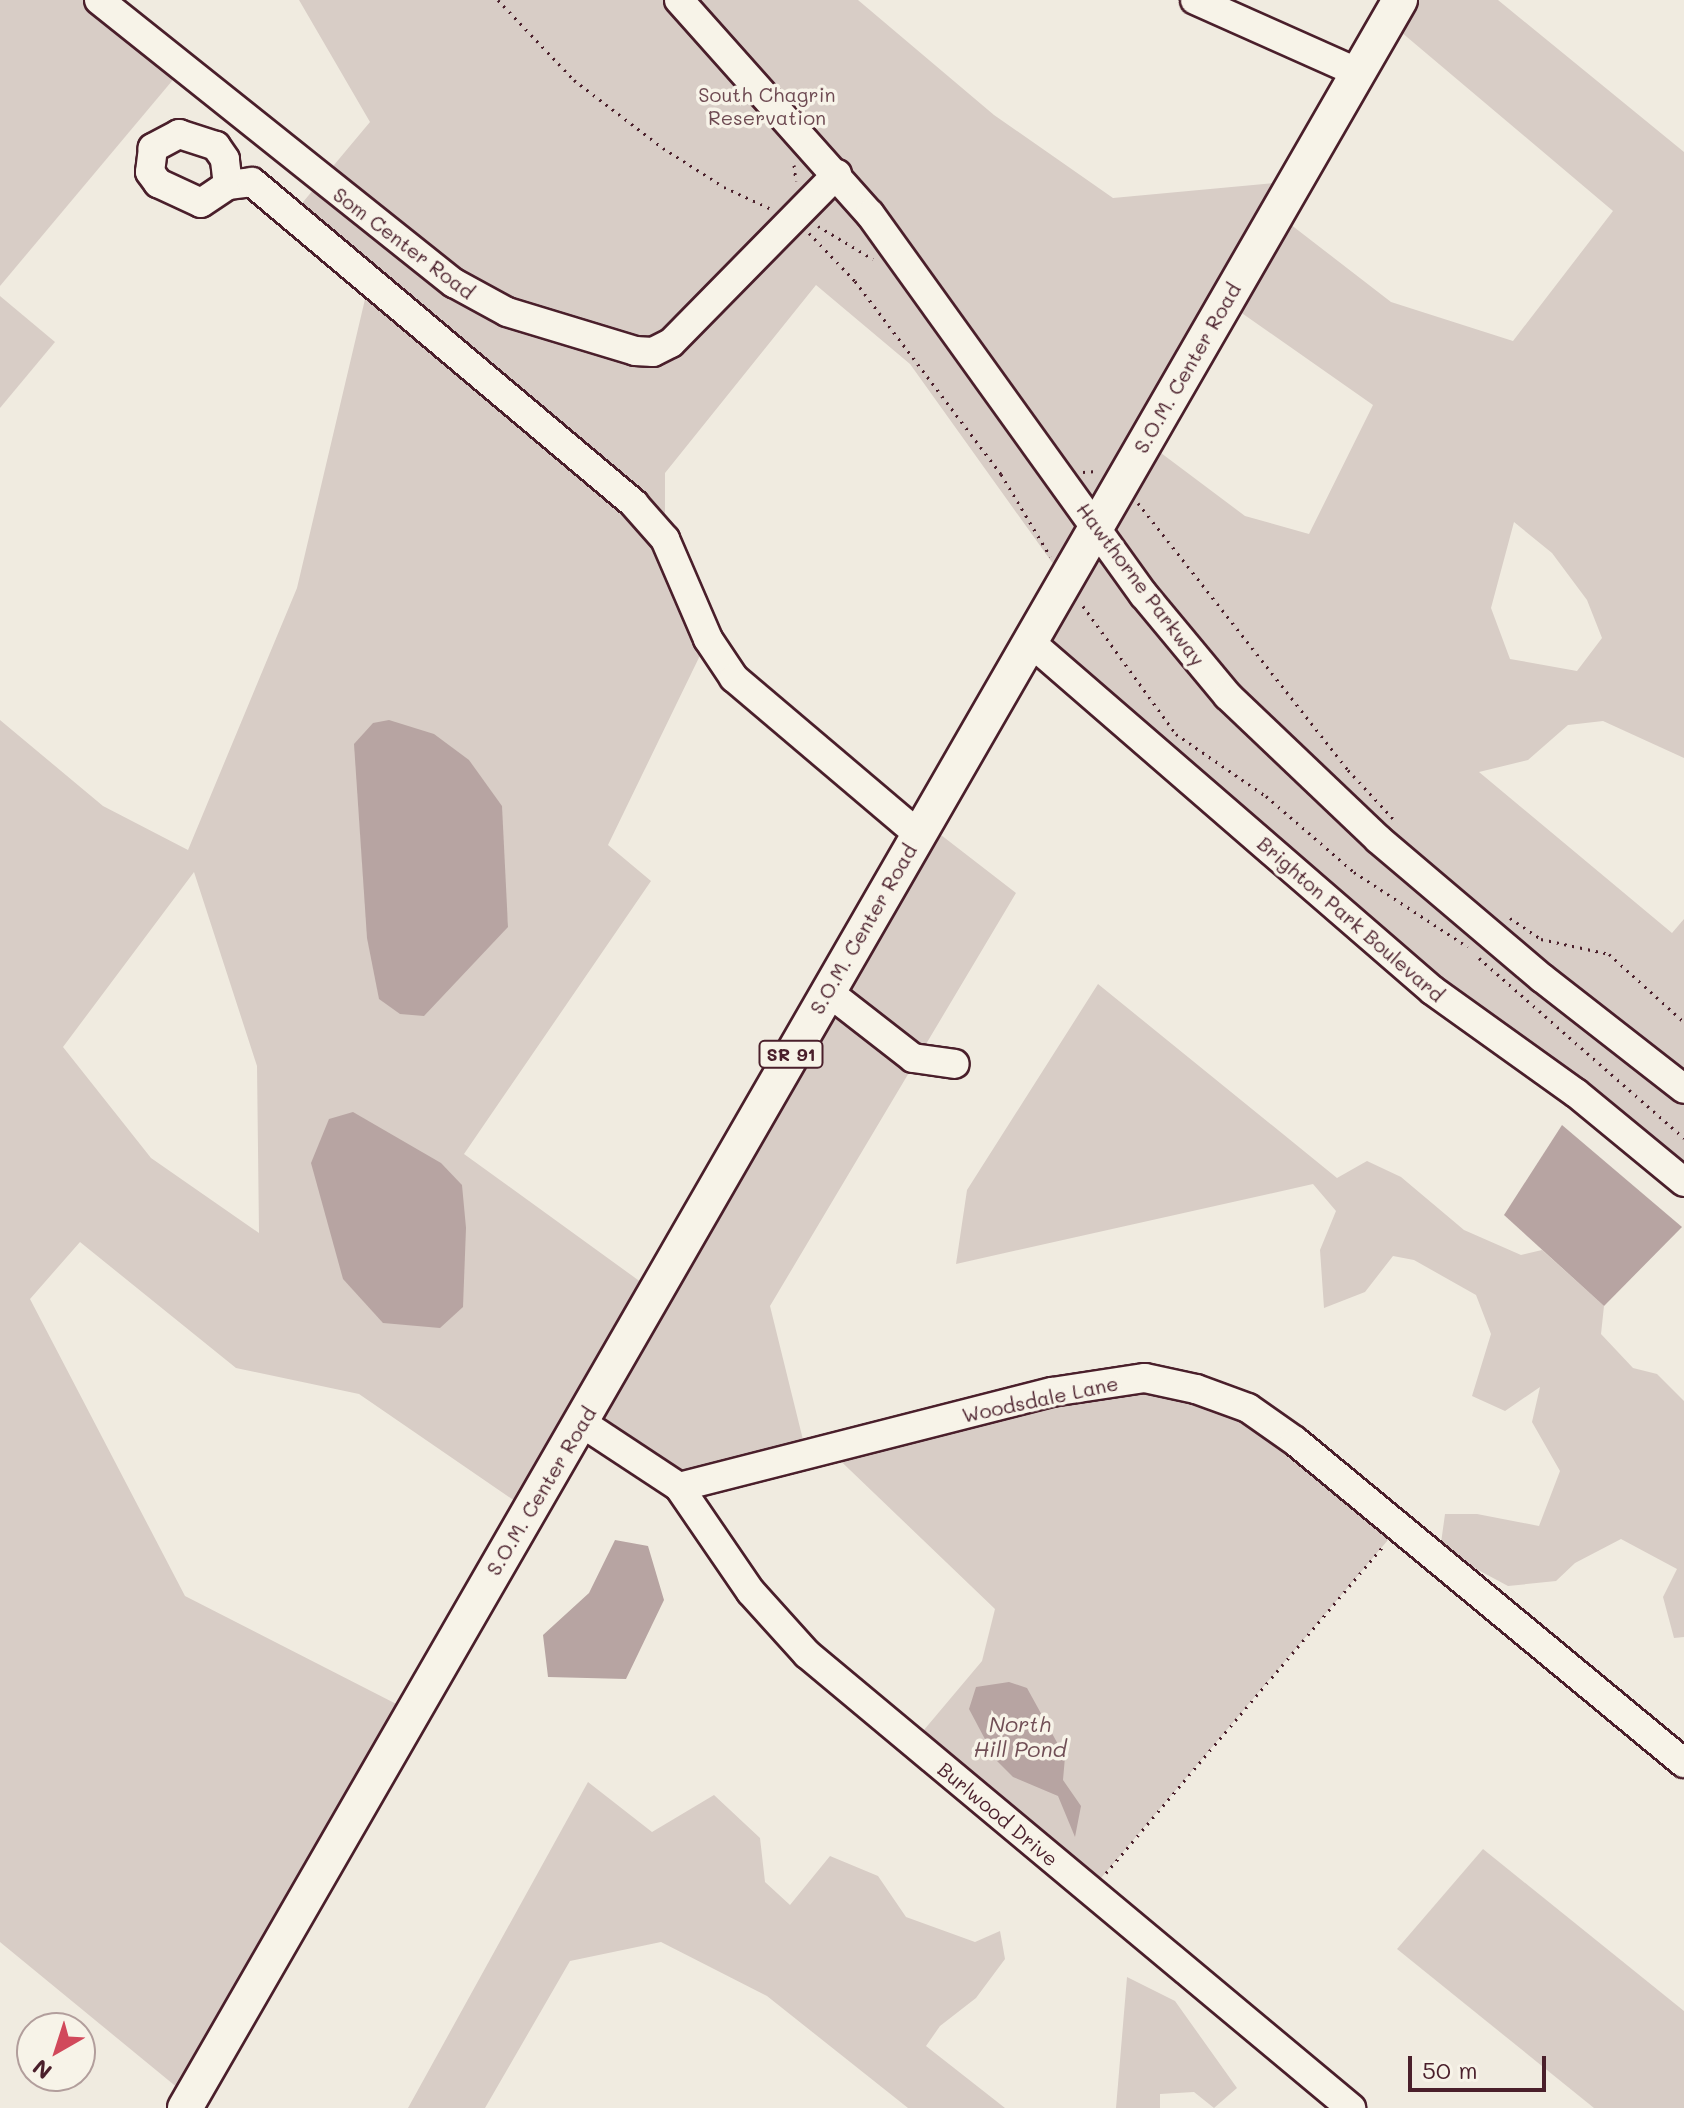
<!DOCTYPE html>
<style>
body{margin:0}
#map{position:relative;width:1684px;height:2108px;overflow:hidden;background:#f0ebe0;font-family:Mali,sans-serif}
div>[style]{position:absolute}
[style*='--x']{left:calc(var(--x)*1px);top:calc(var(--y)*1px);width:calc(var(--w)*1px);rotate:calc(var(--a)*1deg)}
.green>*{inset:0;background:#d8cdc6}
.water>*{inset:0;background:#b7a4a2}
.path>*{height:3px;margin-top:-1.5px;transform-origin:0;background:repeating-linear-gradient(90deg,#4a1f2b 0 2px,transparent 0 8px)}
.roads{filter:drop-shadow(2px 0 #4a1f2b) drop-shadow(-2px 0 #4a1f2b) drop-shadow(0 2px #4a1f2b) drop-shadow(0 -2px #4a1f2b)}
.minor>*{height:28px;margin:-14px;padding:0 14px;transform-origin:14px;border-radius:14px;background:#f7f3e8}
.major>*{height:34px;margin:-17px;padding:0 17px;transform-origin:17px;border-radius:17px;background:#f7f3e8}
span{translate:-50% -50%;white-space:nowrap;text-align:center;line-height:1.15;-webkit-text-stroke:7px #f7f3e8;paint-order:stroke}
.shield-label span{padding:2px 6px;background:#f7f3e8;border:2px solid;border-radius:6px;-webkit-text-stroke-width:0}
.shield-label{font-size:18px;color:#4a1f2b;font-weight:700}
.park-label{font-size:20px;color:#6e4a52}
.street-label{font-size:20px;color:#4a1f2b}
.water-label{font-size:22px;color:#704e55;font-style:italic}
.north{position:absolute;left:16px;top:2012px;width:80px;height:80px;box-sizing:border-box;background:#f7f3e8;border:2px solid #b29e9c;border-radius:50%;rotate:219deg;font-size:22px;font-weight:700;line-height:32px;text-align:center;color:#4a1f2b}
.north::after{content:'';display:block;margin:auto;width:28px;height:36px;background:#d1495b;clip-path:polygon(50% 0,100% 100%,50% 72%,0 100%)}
.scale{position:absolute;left:1408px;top:2056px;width:138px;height:36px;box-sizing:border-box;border:4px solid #4a1f2b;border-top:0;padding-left:10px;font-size:24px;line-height:28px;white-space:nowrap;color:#4a1f2b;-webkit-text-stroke:6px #f7f3e8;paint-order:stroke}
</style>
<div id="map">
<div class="green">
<div style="clip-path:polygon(0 0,99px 0,182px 69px,0 286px)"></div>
<div style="clip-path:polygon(evenodd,299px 0,858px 0,994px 115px,1113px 198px,1295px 181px,1277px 214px,1391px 302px,1513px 341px,1613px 211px,1388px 21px,1400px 0,1498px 0,1684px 152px,1684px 758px,1603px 721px,1568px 725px,1528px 760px,1479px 772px,1672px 933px,1684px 919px,1684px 1182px,1029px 641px,1056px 568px,910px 364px,816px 285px,665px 473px,665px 539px,708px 639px,608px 845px,651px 881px,464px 1154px,656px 1293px,528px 1510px,359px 1394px,236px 1368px,80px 1242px,30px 1299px,185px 1596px,412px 1712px,190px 2098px,0 1942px,0 720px,103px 806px,188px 850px,297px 588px,370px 278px,293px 214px,370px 122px,299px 0,1226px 302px,1373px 405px,1309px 534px,1245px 516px,1161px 453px,1137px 487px,1226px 302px,299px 0,1514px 522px,1552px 553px,1587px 600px,1602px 638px,1577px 671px,1510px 659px,1491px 608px,1514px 522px,299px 0,469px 760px,504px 881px,508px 927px,469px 760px,299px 0,194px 872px,257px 1066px,259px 1233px,151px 1158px,63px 1047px,194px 872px)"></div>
<div style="clip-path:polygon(0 296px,55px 342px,0 408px)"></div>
<div style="clip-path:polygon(941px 835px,1016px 893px,770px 1306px,806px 1452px,679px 1487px,593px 1430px)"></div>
<div style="clip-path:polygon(1098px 984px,1337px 1178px,1367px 1161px,1401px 1177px,1464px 1230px,1521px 1255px,1542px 1250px,1604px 1306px,1601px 1334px,1633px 1368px,1657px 1374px,1684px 1401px,1684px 1637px,1674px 1638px,1663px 1597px,1677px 1569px,1621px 1539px,1575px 1563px,1556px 1581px,1508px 1586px,1467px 1564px,1441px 1543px,1445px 1514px,1477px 1514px,1539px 1526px,1560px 1471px,1532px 1422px,1540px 1387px,1505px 1411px,1472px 1396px,1491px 1334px,1476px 1295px,1414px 1260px,1393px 1256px,1365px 1292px,1324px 1308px,1320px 1250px,1336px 1211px,1313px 1184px,956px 1264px,967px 1190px)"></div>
<div style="clip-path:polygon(1196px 1389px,1399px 1527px,1090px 1891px,913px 1743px,982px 1661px,995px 1609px,826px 1447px,1052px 1392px)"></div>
<div style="clip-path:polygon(588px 1782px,652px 1832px,714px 1795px,760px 1838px,765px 1882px,790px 1905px,830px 1856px,878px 1876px,906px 1917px,975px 1942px,1000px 1931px,1005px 1959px,976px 1998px,940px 2026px,926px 2046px,1005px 2108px,908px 2108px,767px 1996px,661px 1942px,570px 1961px,485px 2108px,408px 2108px)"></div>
<div style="clip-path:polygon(1483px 1849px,1684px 2011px,1684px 2108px,1594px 2108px,1397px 1949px)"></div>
<div style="clip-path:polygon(1127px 1977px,1175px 2001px,1237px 2088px,1214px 2108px,1194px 2092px,1160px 2094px,1160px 2108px,1116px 2108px)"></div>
</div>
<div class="water">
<div style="clip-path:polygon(389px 720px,434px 734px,469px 760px,502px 806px,508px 927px,424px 1016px,400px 1014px,379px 999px,367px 938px,354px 744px,373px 723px)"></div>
<div style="clip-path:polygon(353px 1112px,441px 1163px,462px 1185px,466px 1228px,463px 1307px,440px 1328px,383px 1323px,343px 1279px,311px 1163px,329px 1119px)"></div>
<div style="clip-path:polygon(1562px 1125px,1682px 1227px,1604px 1306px,1504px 1215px)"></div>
<div style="clip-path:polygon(615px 1540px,648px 1546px,664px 1600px,626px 1679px,548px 1677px,543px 1635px,589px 1593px)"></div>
<div style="clip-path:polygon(1009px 1682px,1027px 1688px,1065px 1757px,1063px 1780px,1081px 1806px,1075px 1837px,1058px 1796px,1013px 1777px,996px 1760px,969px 1709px,976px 1687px)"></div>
</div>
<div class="path">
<div style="--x:498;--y:0;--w:110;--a:46.5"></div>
<div style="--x:574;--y:80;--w:112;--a:37.4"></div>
<div style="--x:663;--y:148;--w:72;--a:32.6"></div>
<div style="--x:724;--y:187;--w:50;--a:25"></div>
<div style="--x:794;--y:165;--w:16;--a:83"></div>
<div style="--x:818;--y:226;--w:64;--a:31"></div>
<div style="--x:809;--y:233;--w:66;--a:46.2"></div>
<div style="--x:855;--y:281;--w:242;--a:52.9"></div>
<div style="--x:1001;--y:474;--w:96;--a:59.1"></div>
<div style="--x:1083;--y:472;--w:14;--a:-4"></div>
<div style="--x:1138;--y:503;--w:340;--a:51.8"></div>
<div style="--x:1348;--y:770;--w:72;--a:47.2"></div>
<div style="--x:1083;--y:606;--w:158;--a:54"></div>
<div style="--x:1176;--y:734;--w:109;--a:34.6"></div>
<div style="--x:1266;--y:796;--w:116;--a:40.8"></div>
<div style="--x:1354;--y:872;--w:136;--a:33.3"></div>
<div style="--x:1510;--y:918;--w:37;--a:34"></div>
<div style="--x:1541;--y:939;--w:70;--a:12.4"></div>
<div style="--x:1609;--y:954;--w:101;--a:42.2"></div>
<div style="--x:1479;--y:958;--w:273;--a:41.3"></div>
<div style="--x:1106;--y:1873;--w:429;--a:-49.7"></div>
</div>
<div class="roads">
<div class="minor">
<div style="--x:99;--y:0;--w:454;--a:38.6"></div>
<div style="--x:454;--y:283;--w:60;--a:28.7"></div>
<div style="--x:507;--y:312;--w:134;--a:16.9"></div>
<div style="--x:635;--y:351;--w:18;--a:3"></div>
<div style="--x:653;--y:352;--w:20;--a:-27"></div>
<div style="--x:671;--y:343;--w:237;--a:-45.5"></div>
<div style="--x:679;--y:0;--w:287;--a:48.3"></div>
<div style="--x:870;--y:214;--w:469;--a:54.3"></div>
<div style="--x:1144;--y:595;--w:131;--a:50.3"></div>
<div style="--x:1228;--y:696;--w:207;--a:43.6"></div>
<div style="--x:1378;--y:839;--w:215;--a:40.3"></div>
<div style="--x:1542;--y:978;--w:180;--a:38"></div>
<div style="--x:1195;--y:0;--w:177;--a:24"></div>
<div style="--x:228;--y:185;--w:26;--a:-97"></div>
<div style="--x:225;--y:159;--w:16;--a:-125"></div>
<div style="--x:216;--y:146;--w:39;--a:-162"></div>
<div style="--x:179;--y:134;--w:30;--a:152"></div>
<div style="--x:153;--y:148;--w:24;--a:97"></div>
<div style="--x:150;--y:172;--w:14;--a:54"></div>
<div style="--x:158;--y:183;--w:47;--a:24.9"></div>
<div style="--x:201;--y:203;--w:32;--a:-34"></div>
<div style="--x:228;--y:185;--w:24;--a:-7"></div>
<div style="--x:252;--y:182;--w:500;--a:40.1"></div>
<div style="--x:634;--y:504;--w:47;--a:48.5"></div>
<div style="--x:665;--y:539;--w:109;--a:66.7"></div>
<div style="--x:708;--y:639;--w:47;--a:56.3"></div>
<div style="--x:734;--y:678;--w:241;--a:40.3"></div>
<div style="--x:1029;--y:641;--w:533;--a:40.89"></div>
<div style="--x:1432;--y:990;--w:177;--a:35.6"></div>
<div style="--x:1576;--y:1093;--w:140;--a:39.5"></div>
<div style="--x:827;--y:991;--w:109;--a:37.9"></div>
<div style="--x:913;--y:1058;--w:42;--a:8.1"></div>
<div style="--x:582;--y:1423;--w:116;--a:33.4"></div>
<div style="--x:679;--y:1487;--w:385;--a:-14.3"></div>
<div style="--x:1052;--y:1392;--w:94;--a:-8.6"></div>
<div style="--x:1145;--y:1378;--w:52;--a:12.2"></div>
<div style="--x:1196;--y:1389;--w:55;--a:20.1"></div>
<div style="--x:1248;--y:1408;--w:57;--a:35.1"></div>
<div style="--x:1295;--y:1441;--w:505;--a:39.62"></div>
<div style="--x:679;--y:1487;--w:127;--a:55.6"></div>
<div style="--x:751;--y:1592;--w:84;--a:47.9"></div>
<div style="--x:807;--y:1654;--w:709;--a:39.85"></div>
</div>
<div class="major">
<div style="--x:185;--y:2108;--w:2433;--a:-60.04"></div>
</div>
</div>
<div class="shield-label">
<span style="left:791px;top:1054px">SR 91</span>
</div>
<div class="park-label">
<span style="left:767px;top:106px">South Chagrin<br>Reservation</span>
</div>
<div class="street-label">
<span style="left:404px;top:243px;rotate:37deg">Som Center Road</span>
<span style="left:1187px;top:368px;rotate:-60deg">S.O.M. Center Road</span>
<span style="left:1141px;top:584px;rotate:53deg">Hawthorne Parkway</span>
<span style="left:1351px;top:919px;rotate:41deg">Brighton Park Boulevard</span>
<span style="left:863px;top:929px;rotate:-60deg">S.O.M. Center Road</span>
<span style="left:1040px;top:1399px;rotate:-12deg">Woodsdale Lane</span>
<span style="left:541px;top:1491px;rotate:-59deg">S.O.M. Center Road</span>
<span style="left:998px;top:1814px;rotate:40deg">Burlwood Drive</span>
</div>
<div class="water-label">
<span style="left:1020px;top:1736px">North<br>Hill Pond</span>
</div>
<div class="north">N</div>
<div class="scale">50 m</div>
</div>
